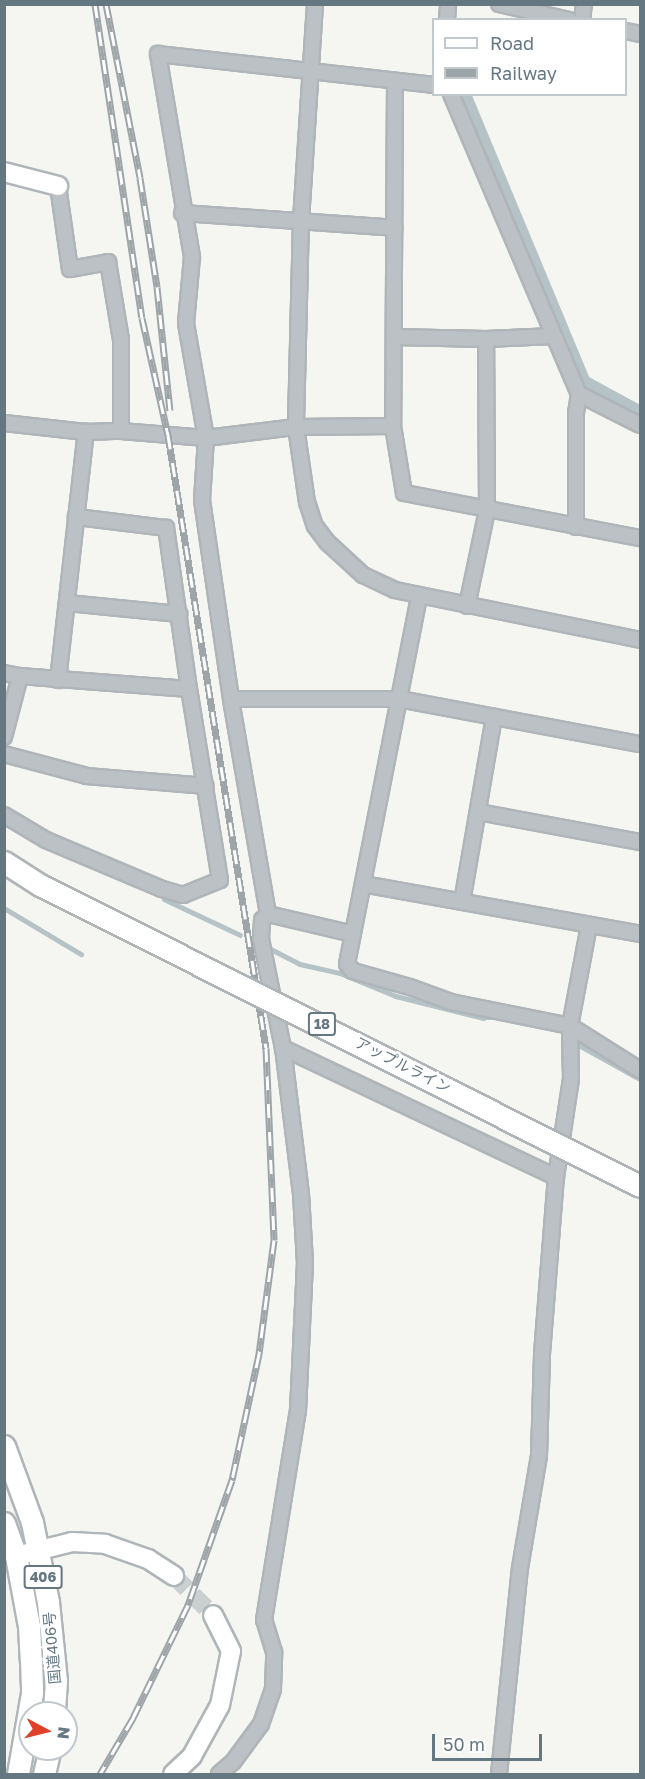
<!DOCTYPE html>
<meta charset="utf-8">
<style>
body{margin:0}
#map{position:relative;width:645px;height:1779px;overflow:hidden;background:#f5f5f1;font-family:"Golos Text","Noto Sans JP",sans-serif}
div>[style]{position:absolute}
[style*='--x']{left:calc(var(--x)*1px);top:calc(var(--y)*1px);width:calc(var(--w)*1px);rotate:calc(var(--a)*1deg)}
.stream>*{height:4.5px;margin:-2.25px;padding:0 2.25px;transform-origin:2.25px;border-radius:2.25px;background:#b5c3c6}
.canal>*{height:15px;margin:-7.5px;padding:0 7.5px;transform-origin:7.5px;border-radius:7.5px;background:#b5c3c6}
.major-tunnel>*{height:18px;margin-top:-9px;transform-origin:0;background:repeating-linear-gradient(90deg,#cad0d0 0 18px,transparent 0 27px)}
.roads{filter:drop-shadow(2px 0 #afb5b8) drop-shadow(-2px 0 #afb5b8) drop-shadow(0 2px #afb5b8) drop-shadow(0 -2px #afb5b8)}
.minor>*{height:14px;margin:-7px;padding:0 7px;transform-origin:7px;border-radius:7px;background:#bbc1c4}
.major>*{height:18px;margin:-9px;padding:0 9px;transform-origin:9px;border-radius:9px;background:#fff}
.highway>*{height:21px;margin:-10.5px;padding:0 10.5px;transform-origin:10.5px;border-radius:10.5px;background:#fff}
.rail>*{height:7px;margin-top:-3.5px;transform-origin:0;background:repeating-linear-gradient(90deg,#fff 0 14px,#9da5a9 0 28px);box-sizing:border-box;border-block:2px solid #9da5a9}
.bridges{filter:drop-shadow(2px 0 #afb4b7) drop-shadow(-2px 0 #afb4b7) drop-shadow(0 2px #afb4b7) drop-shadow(0 -2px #afb4b7)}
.highway-bridge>*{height:21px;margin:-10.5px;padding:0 10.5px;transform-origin:10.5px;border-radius:10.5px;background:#fff}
span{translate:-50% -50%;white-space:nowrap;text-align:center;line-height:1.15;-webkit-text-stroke:6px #fff;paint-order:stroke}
.shield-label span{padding:2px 4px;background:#fff;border:2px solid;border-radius:4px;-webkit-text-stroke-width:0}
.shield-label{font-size:14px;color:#657882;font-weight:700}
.street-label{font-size:15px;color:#657882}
.frame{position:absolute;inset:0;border:6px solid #657882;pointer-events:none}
.legend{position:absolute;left:432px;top:18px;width:195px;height:78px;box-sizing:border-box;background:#fff;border:2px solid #c1c9cd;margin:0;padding:8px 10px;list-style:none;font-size:18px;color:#657882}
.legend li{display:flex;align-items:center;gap:12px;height:30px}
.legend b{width:30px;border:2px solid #c1c9cd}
.north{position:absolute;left:18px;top:1701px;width:60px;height:60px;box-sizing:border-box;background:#fff;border:2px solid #c1c9cd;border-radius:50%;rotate:97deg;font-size:16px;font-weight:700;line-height:24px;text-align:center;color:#657882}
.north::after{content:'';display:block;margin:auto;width:21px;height:27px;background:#df4027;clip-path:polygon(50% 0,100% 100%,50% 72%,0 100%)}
.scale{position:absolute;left:432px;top:1734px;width:110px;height:27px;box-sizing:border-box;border:3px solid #657882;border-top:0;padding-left:8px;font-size:18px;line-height:21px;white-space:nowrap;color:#657882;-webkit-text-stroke:4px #fff;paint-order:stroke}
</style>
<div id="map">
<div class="stream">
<div style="--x:164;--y:899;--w:84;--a:25.3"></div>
<div style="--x:4;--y:908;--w:90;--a:30.9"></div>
<div style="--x:265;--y:946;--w:39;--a:27"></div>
<div style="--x:300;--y:964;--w:41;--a:12.7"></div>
<div style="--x:340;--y:973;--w:61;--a:22.3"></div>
<div style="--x:396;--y:996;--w:90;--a:14.2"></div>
<div style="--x:483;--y:1018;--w:19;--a:0"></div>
<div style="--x:579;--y:1045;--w:70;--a:29.1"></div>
</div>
<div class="canal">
<div style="--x:463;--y:94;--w:312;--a:67.4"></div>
<div style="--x:583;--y:382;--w:65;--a:28.5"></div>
</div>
<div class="major-tunnel">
<div style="--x:174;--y:1576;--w:55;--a:45"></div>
</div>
<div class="roads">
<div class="minor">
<div style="--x:315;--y:4;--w:215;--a:93.7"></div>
<div style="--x:301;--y:219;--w:208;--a:91.4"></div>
<div style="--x:296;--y:427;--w:76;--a:81.7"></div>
<div style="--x:307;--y:502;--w:25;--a:72"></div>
<div style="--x:315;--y:526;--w:20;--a:53"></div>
<div style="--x:327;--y:542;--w:49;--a:42.5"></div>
<div style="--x:363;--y:575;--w:35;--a:25"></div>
<div style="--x:395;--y:590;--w:250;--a:11.5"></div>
<div style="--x:499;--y:4;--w:72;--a:12.9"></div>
<div style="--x:447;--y:20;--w:16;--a:-86"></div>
<div style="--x:582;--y:20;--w:16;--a:-83"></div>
<div style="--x:626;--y:31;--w:14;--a:12"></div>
<div style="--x:395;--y:81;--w:345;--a:90.3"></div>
<div style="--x:393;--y:426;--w:68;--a:80.7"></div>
<div style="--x:404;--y:493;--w:240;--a:10.8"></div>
<div style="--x:451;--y:94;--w:326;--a:66.9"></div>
<div style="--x:579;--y:394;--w:68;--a:26.9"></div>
<div style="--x:58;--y:186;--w:84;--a:81.8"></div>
<div style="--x:70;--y:269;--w:39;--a:-10"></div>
<div style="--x:108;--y:262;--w:79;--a:80.5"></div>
<div style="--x:121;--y:340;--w:91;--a:90"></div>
<div style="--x:182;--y:213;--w:213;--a:4"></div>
<div style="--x:394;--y:337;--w:92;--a:1.2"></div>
<div style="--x:486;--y:339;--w:68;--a:-2.5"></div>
<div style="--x:4;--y:423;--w:82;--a:6.3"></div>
<div style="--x:86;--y:432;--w:35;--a:-2"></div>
<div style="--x:121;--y:431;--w:85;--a:4.7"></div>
<div style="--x:206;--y:438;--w:91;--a:-7"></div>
<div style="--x:296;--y:427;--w:97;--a:-0.6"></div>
<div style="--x:576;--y:527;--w:114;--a:-90"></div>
<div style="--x:576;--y:413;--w:19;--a:-81"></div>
<div style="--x:419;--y:597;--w:374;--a:101.1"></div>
<div style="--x:347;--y:964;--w:9;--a:49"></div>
<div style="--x:353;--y:971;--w:59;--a:15.7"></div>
<div style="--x:410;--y:987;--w:44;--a:20.1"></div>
<div style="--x:451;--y:1002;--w:121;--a:11.4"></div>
<div style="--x:570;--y:1026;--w:83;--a:32.2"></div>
<div style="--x:67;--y:603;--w:113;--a:5.6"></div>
<div style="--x:467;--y:606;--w:98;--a:-78.2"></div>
<div style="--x:487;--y:510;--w:171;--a:-90.3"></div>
<div style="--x:4;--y:673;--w:16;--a:11"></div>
<div style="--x:58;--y:680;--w:250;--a:-83.6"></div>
<div style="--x:231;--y:699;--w:168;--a:0"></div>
<div style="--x:399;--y:699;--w:245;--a:10.6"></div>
<div style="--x:4;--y:737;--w:63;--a:-75.3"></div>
<div style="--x:20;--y:676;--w:169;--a:4.4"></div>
<div style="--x:4;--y:754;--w:86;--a:14.8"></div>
<div style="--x:87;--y:776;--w:119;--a:4.8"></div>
<div style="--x:478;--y:812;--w:165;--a:10.5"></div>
<div style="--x:4;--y:815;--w:49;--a:30.8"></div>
<div style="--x:46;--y:840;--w:126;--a:22.9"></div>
<div style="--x:162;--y:889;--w:22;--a:16"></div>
<div style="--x:183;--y:895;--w:40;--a:-22"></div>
<div style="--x:220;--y:880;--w:193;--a:-99.2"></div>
<div style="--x:189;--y:689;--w:163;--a:-98.1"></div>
<div style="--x:166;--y:528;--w:91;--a:-173"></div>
<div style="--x:363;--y:884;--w:281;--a:10.2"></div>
<div style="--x:462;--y:902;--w:188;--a:-80.2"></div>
<div style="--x:268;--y:914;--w:218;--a:-99.8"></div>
<div style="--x:231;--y:699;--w:201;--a:-98.3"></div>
<div style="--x:202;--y:500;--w:62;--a:-86.3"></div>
<div style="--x:206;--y:438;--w:117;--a:-99.9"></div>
<div style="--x:186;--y:323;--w:66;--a:-84.8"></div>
<div style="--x:192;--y:257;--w:206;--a:-99.5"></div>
<div style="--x:158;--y:54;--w:278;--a:6.4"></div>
<div style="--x:268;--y:914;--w:8;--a:135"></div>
<div style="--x:262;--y:920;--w:19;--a:93"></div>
<div style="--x:261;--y:939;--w:111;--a:78.6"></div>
<div style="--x:283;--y:1048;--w:302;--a:25.3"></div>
<div style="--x:268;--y:914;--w:87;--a:13.2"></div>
<div style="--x:219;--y:1774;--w:18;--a:-41"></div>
<div style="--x:233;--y:1762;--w:47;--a:-53.6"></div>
<div style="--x:261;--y:1724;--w:37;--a:-71"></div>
<div style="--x:273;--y:1689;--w:37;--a:-88"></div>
<div style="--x:274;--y:1652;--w:34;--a:-107"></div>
<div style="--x:264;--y:1620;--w:212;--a:-80.8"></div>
<div style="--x:298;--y:1411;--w:148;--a:-87.3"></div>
<div style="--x:305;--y:1263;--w:69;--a:-93.3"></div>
<div style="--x:301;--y:1194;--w:147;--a:-97"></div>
<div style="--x:499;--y:1774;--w:207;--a:-84.2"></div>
<div style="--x:520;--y:1568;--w:114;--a:-80.4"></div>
<div style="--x:539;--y:1456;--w:102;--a:-88.3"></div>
<div style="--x:542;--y:1354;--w:178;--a:-85.5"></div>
<div style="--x:556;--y:1177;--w:99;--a:-81.3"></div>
<div style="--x:571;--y:1079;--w:53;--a:-91.1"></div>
<div style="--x:570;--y:1026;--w:103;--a:-79.3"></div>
</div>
<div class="major">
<div style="--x:4;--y:172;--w:56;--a:14.5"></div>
<div style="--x:16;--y:1556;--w:58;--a:-14"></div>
<div style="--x:72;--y:1542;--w:33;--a:3"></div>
<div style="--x:105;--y:1544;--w:46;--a:19.2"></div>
<div style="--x:148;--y:1559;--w:31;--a:33"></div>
<div style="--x:173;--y:1774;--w:26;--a:-43"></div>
<div style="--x:192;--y:1756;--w:58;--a:-61.2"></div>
<div style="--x:220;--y:1705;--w:55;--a:-78.5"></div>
<div style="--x:231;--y:1651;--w:40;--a:-116.6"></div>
</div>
<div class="highway">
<div style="--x:4;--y:1446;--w:81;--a:69.8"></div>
<div style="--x:32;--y:1522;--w:82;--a:78.7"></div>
<div style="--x:48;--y:1602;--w:79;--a:84.2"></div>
<div style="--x:56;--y:1681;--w:32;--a:94"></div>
<div style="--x:4;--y:1523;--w:35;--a:70"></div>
<div style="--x:16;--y:1556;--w:71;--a:79.5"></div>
<div style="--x:29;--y:1626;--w:34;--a:87"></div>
<div style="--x:31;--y:1660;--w:33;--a:88"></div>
<div style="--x:32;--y:1693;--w:82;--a:99.8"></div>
<div style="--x:44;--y:1774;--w:26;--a:-77"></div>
</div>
</div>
<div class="rail">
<div style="--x:95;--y:4;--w:317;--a:81.5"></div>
<div style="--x:142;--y:318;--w:120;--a:77.5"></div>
<div style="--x:168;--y:435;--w:621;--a:80.92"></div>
<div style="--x:266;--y:1048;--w:192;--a:87.6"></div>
<div style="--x:274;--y:1240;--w:115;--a:97.5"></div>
<div style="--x:259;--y:1354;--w:129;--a:102.1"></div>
<div style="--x:232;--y:1480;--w:133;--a:109.4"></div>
<div style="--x:188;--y:1605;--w:126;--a:116"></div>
<div style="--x:133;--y:1718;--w:65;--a:120.5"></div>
<div style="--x:106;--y:4;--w:177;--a:78.9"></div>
<div style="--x:140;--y:178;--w:110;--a:81.1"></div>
<div style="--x:157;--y:287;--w:124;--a:84"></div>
</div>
<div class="bridges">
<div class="highway-bridge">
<div style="--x:4;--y:862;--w:43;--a:32.6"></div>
<div style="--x:40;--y:885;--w:671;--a:26.64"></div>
</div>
</div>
<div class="shield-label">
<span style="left:322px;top:1024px">18</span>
<span style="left:43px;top:1577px">406</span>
</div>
<div class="street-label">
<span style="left:403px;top:1065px;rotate:27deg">アップルライン</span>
<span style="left:52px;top:1648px;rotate:-95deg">国道406号</span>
</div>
<div class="frame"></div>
<ul class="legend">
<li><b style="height:8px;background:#fff"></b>Road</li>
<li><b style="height:8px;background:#9da5a9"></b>Railway</li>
</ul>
<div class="north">N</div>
<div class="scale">50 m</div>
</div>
